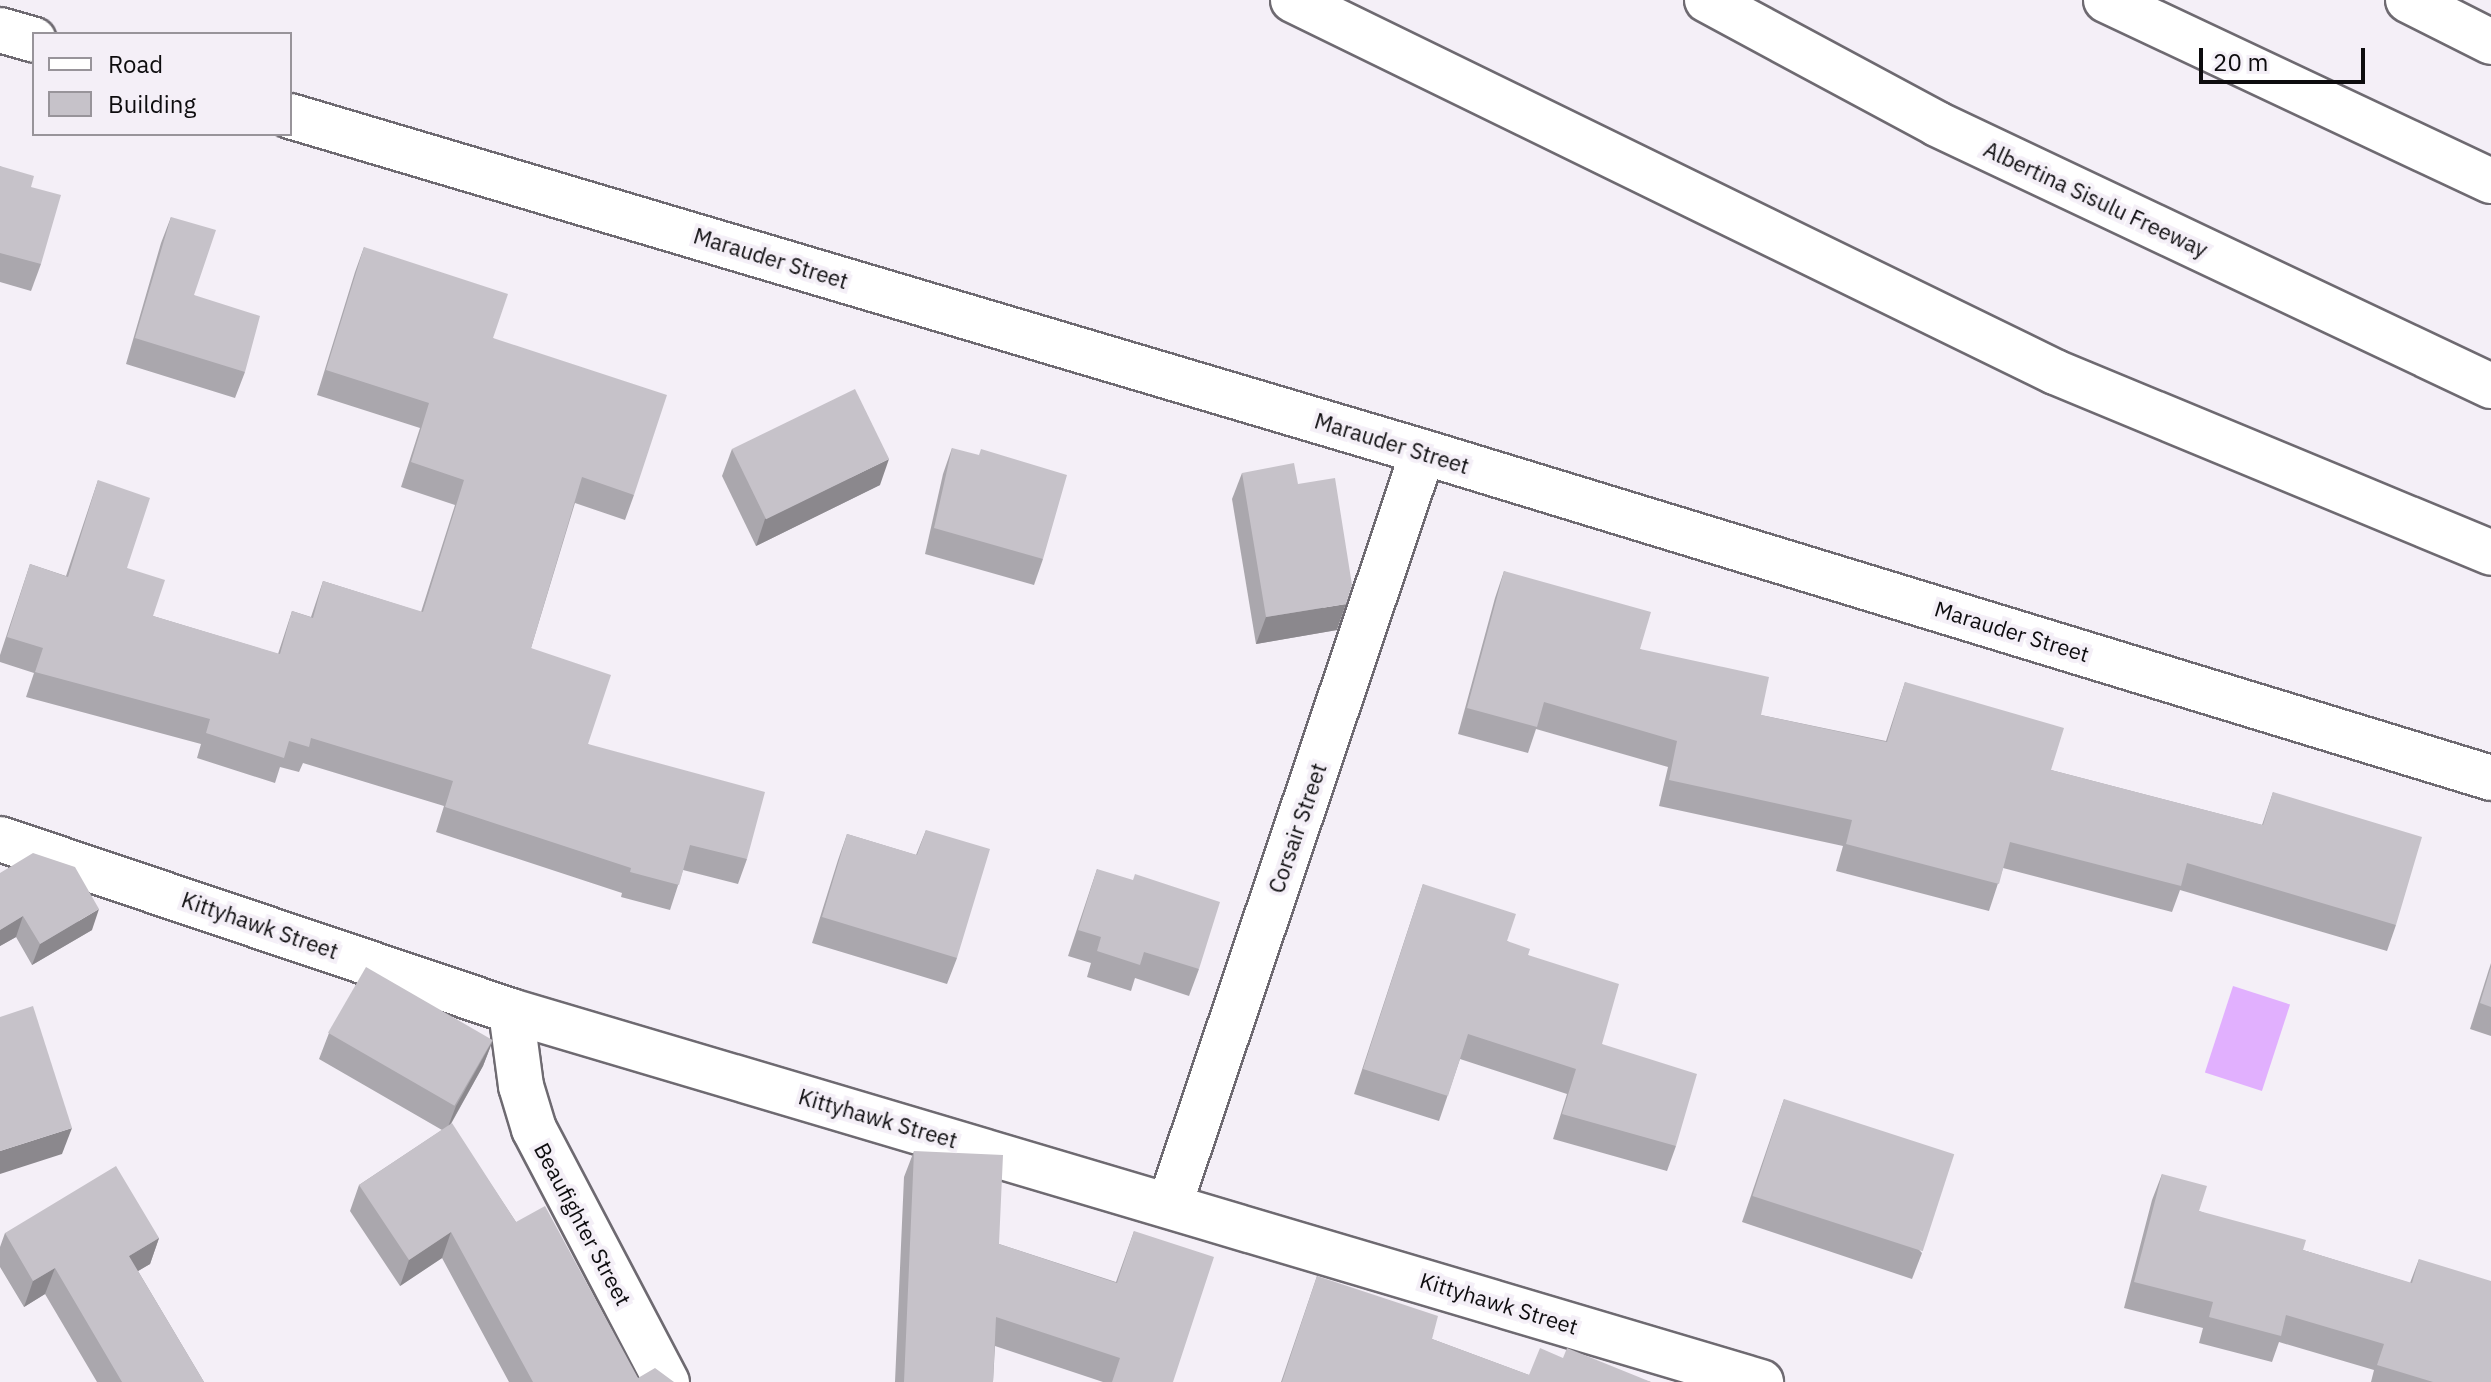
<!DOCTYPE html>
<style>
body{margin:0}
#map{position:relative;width:2491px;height:1382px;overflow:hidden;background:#f4eff7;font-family:"IBM Plex Sans",sans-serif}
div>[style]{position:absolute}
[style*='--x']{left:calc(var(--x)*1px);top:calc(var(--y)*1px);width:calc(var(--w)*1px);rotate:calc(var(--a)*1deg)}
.water>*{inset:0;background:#e1b0fe;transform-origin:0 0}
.roads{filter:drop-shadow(2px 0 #6e6a71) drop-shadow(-2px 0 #6e6a71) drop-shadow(0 2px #6e6a71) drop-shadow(0 -2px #6e6a71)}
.minor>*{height:44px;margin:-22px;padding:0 22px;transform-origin:22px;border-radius:22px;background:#fff}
.motorway>*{height:44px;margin:-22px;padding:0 22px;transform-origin:22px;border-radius:22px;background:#fff}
.wall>*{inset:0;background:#aaa7ad}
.shaded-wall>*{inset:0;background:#8b888d}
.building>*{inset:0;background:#c6c2c9;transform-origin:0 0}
span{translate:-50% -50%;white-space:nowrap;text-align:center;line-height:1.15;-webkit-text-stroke:8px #f4eff7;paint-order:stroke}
.street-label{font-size:22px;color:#0d0c0e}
.legend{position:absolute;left:32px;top:32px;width:260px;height:104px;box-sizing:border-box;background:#f4eff7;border:2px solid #98949a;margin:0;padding:10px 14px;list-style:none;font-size:24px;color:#0d0c0e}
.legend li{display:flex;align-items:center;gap:16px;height:40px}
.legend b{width:40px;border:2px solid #98949a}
.scale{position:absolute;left:2199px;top:48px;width:166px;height:36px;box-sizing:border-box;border:4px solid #0d0c0e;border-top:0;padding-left:10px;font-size:24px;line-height:28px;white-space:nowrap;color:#0d0c0e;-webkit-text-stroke:6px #f4eff7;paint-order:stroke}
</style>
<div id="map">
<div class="water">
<div style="left:2233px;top:986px;width:60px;height:91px;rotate:18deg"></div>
</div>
<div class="roads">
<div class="minor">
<div style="--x:0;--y:30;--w:35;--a:16"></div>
<div style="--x:290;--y:116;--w:1182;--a:16.52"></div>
<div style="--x:1423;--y:452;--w:1117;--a:16.97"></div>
<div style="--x:0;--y:839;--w:539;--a:18.6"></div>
<div style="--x:511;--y:1011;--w:1304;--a:16.53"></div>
<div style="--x:511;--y:1011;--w:76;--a:82.4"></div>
<div style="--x:521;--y:1086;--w:45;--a:73.2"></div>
<div style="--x:534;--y:1129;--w:286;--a:62.3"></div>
<div style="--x:1170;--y:1204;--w:793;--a:-71.41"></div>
</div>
<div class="motorway">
<div style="--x:1293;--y:0;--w:848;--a:26.02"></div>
<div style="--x:2055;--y:372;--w:472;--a:22.5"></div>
<div style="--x:1707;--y:0;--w:261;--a:28.3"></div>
<div style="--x:1937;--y:124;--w:613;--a:25.31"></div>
<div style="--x:2106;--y:0;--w:425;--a:25.2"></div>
<div style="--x:2408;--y:0;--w:93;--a:26.8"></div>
</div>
</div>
<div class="wall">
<div style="clip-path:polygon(0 166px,31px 187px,41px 264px,31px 291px,0 282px)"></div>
<div style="clip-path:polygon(171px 217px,194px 295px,245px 372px,235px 398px,126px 364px,161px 243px)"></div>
<div style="clip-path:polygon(364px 247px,493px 338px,634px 495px,625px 520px,575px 503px,531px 648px,588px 744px,747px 859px,738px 884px,683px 870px,670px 910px,621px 897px,622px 893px,436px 832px,444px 806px,303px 763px,299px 772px,280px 767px,275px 783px,197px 758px,201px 744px,26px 697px,34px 673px,0 662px,0 655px,30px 564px,66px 576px,98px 480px,127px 568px,153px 616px,278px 654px,292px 611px,311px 617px,323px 581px,421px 612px,455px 505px,401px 487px,420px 428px,317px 395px,355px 272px)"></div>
<div style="clip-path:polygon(952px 448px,1043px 559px,1034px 585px,925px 554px,943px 474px)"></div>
<div style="clip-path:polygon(732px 449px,880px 485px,756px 546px,722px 476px)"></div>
<div style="clip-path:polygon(1242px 473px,1337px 630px,1256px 644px,1232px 499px)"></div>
<div style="clip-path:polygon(1504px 571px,1640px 649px,1761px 715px,1886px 741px,1905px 682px,2051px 770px,2262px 825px,2273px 792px,2396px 925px,2387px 951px,2180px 890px,2172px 912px,2003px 868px,1989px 911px,1836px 871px,1843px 846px,1659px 806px,1668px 767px,1536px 729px,1528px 753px,1458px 734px,1495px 598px)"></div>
<div style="clip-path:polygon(926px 830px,957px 958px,947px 984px,812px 943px,838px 860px,847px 834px,916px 855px)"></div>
<div style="clip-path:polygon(1097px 869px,1199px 969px,1189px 996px,1135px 978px,1131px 991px,1087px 977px,1091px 963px,1068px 956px)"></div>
<div style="clip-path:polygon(0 873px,92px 930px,32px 965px,16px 937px,0 946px)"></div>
<div style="clip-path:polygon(1423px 884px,1528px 955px,1602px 1044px,1676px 1146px,1667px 1171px,1553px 1139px,1567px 1094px,1460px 1059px,1439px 1121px,1354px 1094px)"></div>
<div style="clip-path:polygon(2491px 963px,2491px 1036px,2470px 1029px)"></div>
<div style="clip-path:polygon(329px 1033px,493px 1040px,483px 1066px,451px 1124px,516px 1222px,638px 1378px,674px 1382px,509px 1382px,442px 1258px,400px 1286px,350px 1211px,359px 1185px,442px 1130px,319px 1059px)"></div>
<div style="clip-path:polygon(1784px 1099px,1922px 1253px,1912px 1279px,1742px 1222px)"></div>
<div style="clip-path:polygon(914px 1151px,999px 1244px,1116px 1282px,1134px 1231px,1173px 1382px,1103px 1382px,995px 1346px,993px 1382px,895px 1382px,904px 1177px)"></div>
<div style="clip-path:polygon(2162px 1174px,2199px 1211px,2303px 1250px,2410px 1283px,2419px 1259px,2491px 1382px,2371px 1382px,2374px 1370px,2279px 1342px,2272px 1362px,2199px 1343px,2203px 1328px,2124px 1308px,2152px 1200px)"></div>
<div style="clip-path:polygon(5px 1233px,159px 1238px,150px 1264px,138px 1271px,204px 1382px,97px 1382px,45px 1294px,24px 1307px,0 1267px,0 1247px)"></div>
<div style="clip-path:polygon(1317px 1276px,1432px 1339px,1529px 1375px,1563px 1358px,1651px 1382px,1281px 1382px)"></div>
</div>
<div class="shaded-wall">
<div style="clip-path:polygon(889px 459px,880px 485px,756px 546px,765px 519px)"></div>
<div style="clip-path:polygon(1346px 604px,1337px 630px,1256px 644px,1266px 617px)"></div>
<div style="clip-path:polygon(99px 909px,92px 930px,32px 965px,40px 944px)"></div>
<div style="clip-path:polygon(23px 916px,16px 937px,0 946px,0 930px)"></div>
<div style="clip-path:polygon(493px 1040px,483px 1066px,446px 1132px,456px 1106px)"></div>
<div style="clip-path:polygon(72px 1128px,62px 1154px,0 1174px,0 1151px)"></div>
<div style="clip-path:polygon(451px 1232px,442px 1258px,400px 1286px,409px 1260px)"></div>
<div style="clip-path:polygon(159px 1238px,150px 1264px,119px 1282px,129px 1256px)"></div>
<div style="clip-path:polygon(55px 1268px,45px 1294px,24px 1307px,33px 1281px)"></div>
</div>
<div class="building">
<div style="clip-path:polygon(0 166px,34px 176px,31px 187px,61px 195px,41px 264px,0 253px)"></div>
<div style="clip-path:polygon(171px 217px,216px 230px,194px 295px,260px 316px,245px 372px,135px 338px)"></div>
<div style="clip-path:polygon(364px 247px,508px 294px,493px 338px,667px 395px,634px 495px,582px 477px,531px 648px,611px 675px,588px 744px,765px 792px,747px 859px,690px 845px,679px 885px,630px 872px,631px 868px,445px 807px,453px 781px,311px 738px,309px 747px,289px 741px,284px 758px,206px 733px,210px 719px,35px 672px,43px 648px,7px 637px,30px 564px,68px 577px,98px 480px,150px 498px,127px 568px,165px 580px,153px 616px,280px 654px,292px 611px,313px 618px,323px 581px,423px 612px,464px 480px,411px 462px,429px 403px,326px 370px)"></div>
<div style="left:855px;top:389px;width:78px;height:137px;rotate:64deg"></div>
<div style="clip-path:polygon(952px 448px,979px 455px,981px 449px,1067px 475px,1043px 559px,934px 528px)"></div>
<div style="clip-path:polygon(1294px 463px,1298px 484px,1335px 478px,1352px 585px,1346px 604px,1266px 617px,1242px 473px)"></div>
<div style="clip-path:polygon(1504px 571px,1651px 612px,1640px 649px,1769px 677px,1761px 715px,1887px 742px,1905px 682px,2064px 728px,2051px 770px,2263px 825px,2273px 792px,2422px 837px,2396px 925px,2187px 863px,2181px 886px,2010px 842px,1999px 884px,1846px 844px,1852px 820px,1669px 780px,1677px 741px,1544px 702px,1537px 727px,1467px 708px)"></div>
<div style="clip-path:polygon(926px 830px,990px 849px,957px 958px,822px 917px,847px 834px,917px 855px)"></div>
<div style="clip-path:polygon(33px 853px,75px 867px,99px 909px,40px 944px,23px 916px,0 930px,0 873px)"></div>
<div style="clip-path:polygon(1097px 869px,1133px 880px,1135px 874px,1220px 902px,1199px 969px,1144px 952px,1140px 965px,1097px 951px,1101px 937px,1078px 930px)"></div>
<div style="clip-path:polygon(1423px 884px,1516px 914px,1507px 941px,1530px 949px,1528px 955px,1619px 984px,1602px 1044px,1697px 1074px,1676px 1146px,1562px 1114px,1576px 1069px,1468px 1034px,1448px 1096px,1363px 1069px)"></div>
<div style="left:366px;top:967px;width:146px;height:76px;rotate:30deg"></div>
<div style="clip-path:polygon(2491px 967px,2491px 1007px,2480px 1003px)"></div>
<div style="clip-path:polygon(33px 1006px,72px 1128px,0 1151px,0 1017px)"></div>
<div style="left:1784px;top:1099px;width:179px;height:102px;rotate:18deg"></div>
<div style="clip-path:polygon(452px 1123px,516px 1222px,545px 1206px,638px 1378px,655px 1368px,674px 1382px,533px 1382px,451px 1232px,409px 1260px,359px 1185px)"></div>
<div style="clip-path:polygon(914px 1151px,1003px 1155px,999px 1244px,1117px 1283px,1134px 1231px,1214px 1257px,1173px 1382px,1112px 1382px,1120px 1358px,996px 1317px,993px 1382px,904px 1382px)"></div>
<div style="clip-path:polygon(116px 1166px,159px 1238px,129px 1256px,204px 1382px,122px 1382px,55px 1268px,33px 1281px,5px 1233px)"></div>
<div style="clip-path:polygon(2162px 1174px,2207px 1186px,2199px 1211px,2306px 1240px,2303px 1250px,2412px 1283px,2419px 1259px,2491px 1281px,2491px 1382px,2433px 1382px,2377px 1365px,2384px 1344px,2286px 1315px,2281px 1336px,2209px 1317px,2213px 1302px,2134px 1282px)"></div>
<div style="clip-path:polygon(1317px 1276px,1438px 1316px,1432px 1339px,1529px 1375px,1540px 1348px,1563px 1358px,1567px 1348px,1651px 1382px,1282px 1382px)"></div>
</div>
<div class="street-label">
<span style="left:2096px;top:199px;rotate:25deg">Albertina Sisulu Freeway</span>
<span style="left:771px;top:258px;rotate:17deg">Marauder Street</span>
<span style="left:1392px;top:443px;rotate:17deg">Marauder Street</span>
<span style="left:2012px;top:631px;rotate:17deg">Marauder Street</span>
<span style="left:1297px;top:828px;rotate:-71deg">Corsair Street</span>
<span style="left:260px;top:925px;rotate:19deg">Kittyhawk Street</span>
<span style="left:878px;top:1118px;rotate:16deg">Kittyhawk Street</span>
<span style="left:583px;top:1224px;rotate:62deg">Beaufighter Street</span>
<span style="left:1499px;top:1303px;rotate:17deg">Kittyhawk Street</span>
</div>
<ul class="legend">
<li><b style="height:10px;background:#fff"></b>Road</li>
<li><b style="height:22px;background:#c6c2c9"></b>Building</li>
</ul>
<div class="scale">20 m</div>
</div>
